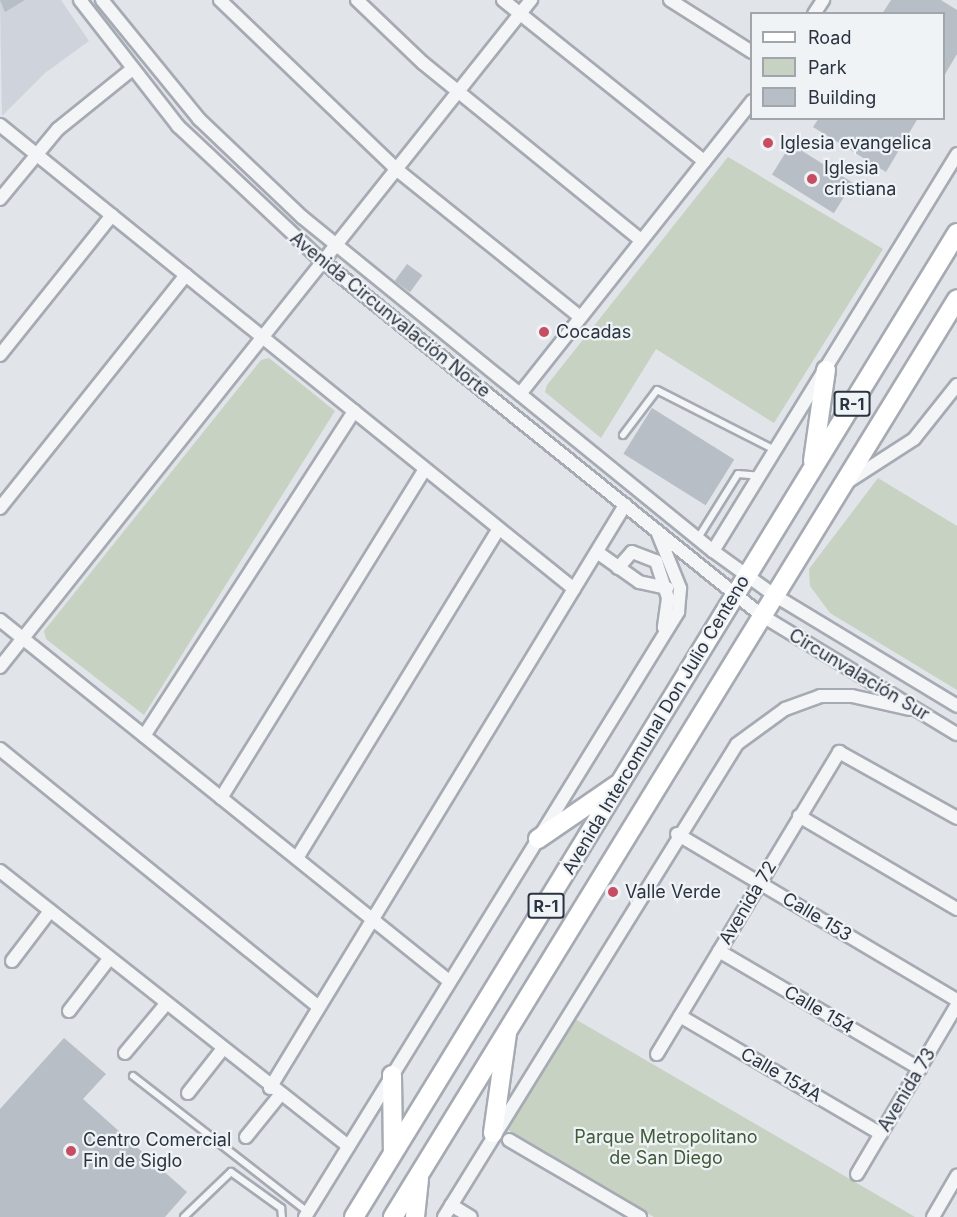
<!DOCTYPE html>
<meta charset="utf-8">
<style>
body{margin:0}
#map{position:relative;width:957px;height:1217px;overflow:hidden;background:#e1e4e9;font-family:Inter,sans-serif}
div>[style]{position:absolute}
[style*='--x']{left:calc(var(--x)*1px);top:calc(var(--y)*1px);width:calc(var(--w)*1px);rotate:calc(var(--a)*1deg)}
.built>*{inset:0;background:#cfd3db}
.green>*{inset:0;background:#c7d2c3}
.building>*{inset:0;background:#b8bec5;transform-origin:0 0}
.roads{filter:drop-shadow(2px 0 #a6abb3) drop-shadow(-2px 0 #a6abb3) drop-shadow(0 2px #a6abb3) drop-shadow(0 -2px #a6abb3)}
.lane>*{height:6px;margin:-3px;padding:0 3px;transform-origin:3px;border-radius:3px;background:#f4f5f7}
.street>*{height:12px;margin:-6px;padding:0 6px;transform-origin:6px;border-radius:6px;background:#f4f5f7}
.primary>*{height:18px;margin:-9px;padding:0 9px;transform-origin:9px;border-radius:9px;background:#fff}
.dots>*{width:16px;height:16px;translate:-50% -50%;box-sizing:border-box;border:3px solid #f0f3f6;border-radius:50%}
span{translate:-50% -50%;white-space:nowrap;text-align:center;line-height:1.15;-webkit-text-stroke:4.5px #f0f3f6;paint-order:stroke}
.shield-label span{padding:2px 4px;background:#f0f3f6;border:2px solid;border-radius:4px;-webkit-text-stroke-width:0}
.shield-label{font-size:16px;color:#2a3340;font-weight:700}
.poi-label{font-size:18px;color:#2a3340}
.left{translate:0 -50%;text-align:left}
.street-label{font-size:18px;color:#2a3340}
.park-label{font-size:18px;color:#405b38}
.legend{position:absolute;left:750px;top:12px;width:195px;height:108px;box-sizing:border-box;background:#f0f3f6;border:2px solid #a1a6ad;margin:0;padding:8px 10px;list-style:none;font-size:18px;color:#2a3340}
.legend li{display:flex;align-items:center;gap:12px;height:30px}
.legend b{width:30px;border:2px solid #a1a6ad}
</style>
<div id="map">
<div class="built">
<div style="clip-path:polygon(0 0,61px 0,89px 41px,45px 73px,2px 116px)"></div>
</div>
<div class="green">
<div style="clip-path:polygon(728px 157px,883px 249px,774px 423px,656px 349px,601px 438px,545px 392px,547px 385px)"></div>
<div style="clip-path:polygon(269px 358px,335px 411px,144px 715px,46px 639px,44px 631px,261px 360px)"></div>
<div style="clip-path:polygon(878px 478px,957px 526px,957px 690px,830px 613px,810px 586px,809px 569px)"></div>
<div style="clip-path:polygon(570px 1016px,915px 1217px,654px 1217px,503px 1127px)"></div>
</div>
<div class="building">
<div style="clip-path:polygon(0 0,25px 0,5px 12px)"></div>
<div style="clip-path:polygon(891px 0,941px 0,957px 10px,957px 54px,944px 76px,944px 14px,882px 14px)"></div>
<div style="clip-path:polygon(819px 118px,918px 118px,886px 172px,813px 127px)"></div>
<div style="left:791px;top:144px;width:73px;height:36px;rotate:32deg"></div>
<div style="left:407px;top:264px;width:19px;height:21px;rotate:36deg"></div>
<div style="left:652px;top:408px;width:97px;height:54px;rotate:32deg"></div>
<div style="clip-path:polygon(64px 1038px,106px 1074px,83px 1099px,187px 1192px,165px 1217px,0 1217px,0 1109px)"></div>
</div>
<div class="roads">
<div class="lane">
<div style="--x:623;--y:435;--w:56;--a:-52.9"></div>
<div style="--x:657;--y:390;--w:132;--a:27"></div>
<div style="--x:698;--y:538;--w:75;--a:-58"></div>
<div style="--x:738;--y:474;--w:21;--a:5"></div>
<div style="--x:133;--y:1076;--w:222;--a:37.9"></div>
<div style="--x:184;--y:1217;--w:65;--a:-43.8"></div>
<div style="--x:231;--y:1172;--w:62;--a:35.8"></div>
<div style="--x:281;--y:1208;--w:9;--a:84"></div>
</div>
<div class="street">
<div style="--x:80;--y:0;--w:160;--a:52.1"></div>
<div style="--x:178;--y:126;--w:197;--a:43.2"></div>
<div style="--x:322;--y:261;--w:564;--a:38.88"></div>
<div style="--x:761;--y:615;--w:229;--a:31.3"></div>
<div style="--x:102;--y:0;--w:154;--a:50.8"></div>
<div style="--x:199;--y:119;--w:142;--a:43.6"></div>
<div style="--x:302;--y:217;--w:530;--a:39.1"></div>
<div style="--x:713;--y:551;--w:75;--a:35.8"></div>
<div style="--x:774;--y:595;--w:214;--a:31.2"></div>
<div style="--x:220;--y:0;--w:244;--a:43.8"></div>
<div style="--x:396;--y:169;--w:236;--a:38.8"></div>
<div style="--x:357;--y:0;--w:91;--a:43.7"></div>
<div style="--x:423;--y:63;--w:281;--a:39.1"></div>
<div style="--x:503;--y:0;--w:258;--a:38.7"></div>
<div style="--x:670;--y:0;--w:97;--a:32.4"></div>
<div style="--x:814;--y:14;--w:17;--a:-57"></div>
<div style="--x:0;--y:125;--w:738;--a:38.95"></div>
<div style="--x:0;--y:199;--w:91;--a:-50.4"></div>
<div style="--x:58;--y:129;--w:92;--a:-38.9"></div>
<div style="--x:0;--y:355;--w:179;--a:-51.3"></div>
<div style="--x:520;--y:394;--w:374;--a:-51.6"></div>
<div style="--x:846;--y:483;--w:81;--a:-32.9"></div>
<div style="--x:914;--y:439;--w:69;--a:-51.5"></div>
<div style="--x:0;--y:508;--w:298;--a:-51.4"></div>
<div style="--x:713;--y:551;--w:466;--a:-58.4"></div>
<div style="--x:597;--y:552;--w:52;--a:35.5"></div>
<div style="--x:639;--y:582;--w:29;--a:12"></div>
<div style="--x:618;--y:568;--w:21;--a:-49"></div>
<div style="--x:632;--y:552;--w:26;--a:21"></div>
<div style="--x:656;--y:561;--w:39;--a:72"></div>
<div style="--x:668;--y:598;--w:30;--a:98"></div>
<div style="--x:0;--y:620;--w:576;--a:38.8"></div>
<div style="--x:0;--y:667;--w:853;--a:-51.48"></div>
<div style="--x:144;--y:736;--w:387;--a:-57.1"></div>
<div style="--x:0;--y:749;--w:410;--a:39"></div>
<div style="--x:221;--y:798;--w:387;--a:-58.2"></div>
<div style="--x:799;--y:816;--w:183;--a:30.5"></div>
<div style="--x:677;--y:834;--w:326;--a:30.7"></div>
<div style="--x:297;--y:858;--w:386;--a:-58.5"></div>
<div style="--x:0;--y:871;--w:444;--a:38.3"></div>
<div style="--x:719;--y:951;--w:233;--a:30.4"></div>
<div style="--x:12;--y:961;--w:63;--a:-52.8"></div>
<div style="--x:69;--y:1011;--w:66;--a:-52.4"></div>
<div style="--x:680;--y:1016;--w:233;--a:30.4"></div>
<div style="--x:125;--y:1053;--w:64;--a:-50.1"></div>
<div style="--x:657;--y:1054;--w:353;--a:-58.9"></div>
<div style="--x:839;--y:752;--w:135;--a:29.2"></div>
<div style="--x:270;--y:1088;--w:683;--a:-58.66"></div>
<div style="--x:188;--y:1093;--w:55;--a:-51.7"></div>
<div style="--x:246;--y:1137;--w:54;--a:-51"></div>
<div style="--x:509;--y:1140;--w:152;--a:30.4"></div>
<div style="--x:857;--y:1174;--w:196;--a:-59.4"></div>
<div style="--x:451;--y:1205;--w:23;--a:31"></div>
<div style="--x:305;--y:1217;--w:711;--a:-58.34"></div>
<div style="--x:678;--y:612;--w:24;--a:-85"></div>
<div style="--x:680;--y:588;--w:61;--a:-112"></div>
<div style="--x:444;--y:1217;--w:556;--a:-58.22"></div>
<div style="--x:737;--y:744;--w:59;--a:-36.1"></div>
<div style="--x:785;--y:709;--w:37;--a:-20"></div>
<div style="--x:820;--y:696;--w:32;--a:0"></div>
<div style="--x:852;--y:696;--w:59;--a:12.6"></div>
<div style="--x:933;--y:1217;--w:48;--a:-59.7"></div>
</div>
<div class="primary">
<div style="--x:813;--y:461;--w:92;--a:-81.9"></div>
<div style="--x:538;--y:839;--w:96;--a:-34.4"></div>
<div style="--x:392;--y:1075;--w:77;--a:89.3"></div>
<div style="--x:493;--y:1133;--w:101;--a:-82"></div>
<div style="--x:354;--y:1217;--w:1154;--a:-58.5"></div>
<div style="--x:393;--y:1217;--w:1077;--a:-58.43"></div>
<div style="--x:415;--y:1217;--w:38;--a:-84"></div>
</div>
</div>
<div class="dots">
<div style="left:768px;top:143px;background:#c74d62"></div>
<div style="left:812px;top:179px;background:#c74d62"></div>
<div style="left:544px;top:332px;background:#c74d62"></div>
<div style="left:613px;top:892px;background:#c74d62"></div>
<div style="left:71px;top:1151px;background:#c74d62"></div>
</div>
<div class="shield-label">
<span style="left:852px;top:404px">R-1</span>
<span style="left:546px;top:906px">R-1</span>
</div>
<div class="poi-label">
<span class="left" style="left:780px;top:143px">Iglesia evangelica</span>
<span class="left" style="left:824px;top:179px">Iglesia<br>cristiana</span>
<span class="left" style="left:556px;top:332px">Cocadas</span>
<span class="left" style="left:625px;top:892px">Valle Verde</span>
<span class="left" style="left:83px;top:1151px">Centro Comercial<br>Fin de Siglo</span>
</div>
<div class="street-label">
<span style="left:390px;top:315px;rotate:39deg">Avenida Circunvalación Norte</span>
<span style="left:859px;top:675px;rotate:31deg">Circunvalación Sur</span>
<span style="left:656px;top:725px;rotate:-59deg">Avenida Intercomunal Don Julio Centeno</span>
<span style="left:748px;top:903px;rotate:-59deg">Avenida 72</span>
<span style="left:817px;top:917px;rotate:31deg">Calle 153</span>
<span style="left:819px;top:1010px;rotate:30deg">Calle 154</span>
<span style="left:781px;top:1075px;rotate:30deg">Calle 154A</span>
<span style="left:907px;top:1090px;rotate:-59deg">Avenida 73</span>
</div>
<div class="park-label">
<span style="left:666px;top:1148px">Parque Metropolitano<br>de San Diego</span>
</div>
<ul class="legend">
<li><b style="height:8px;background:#fff"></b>Road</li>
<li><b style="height:16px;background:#c7d2c3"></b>Park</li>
<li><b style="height:16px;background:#b8bec5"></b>Building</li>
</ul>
</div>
